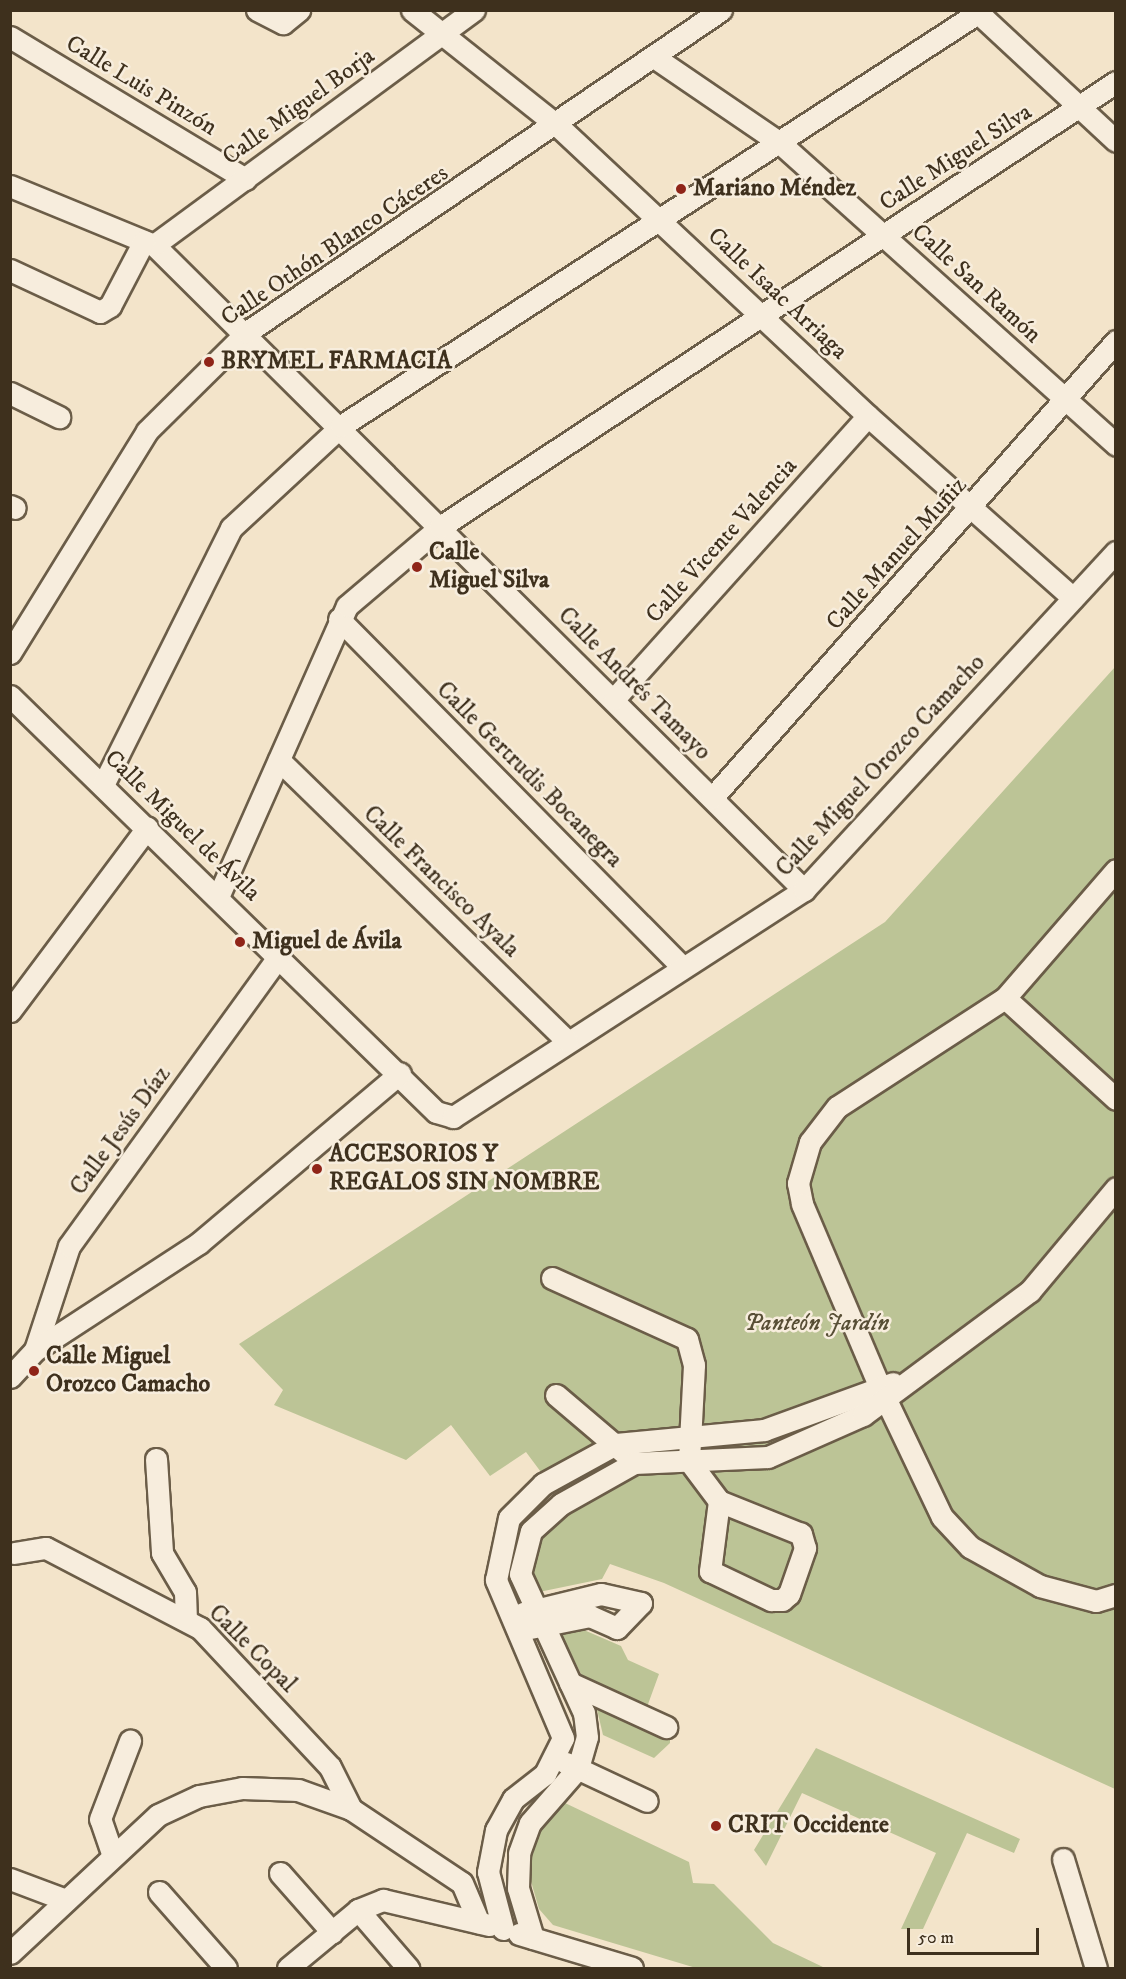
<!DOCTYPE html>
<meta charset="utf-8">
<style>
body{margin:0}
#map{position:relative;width:1126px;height:1979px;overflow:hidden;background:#f3e4ca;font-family:"IM FELL DW Pica",serif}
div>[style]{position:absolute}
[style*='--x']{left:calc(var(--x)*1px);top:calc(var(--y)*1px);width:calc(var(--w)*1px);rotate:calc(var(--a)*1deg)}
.green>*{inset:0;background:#bcc496}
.roads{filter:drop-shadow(2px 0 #6b5d48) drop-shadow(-2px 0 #6b5d48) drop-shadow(0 2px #6b5d48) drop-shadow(0 -2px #6b5d48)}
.minor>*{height:21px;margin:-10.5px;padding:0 10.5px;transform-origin:10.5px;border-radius:10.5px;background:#f7eddd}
.dots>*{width:16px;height:16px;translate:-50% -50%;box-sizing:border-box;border:3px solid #f7eddd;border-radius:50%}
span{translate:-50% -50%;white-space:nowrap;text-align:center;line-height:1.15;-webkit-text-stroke:5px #f7eddd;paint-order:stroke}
.street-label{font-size:24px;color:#3e301d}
.poi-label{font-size:24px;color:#3e301d;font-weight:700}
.left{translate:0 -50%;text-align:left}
.park-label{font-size:24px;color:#574e35;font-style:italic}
.frame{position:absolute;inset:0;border:12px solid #3e301d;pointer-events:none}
.scale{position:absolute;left:907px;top:1928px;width:132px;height:27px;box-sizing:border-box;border:3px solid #3e301d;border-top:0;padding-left:8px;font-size:18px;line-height:21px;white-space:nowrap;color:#3e301d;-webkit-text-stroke:4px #f7eddd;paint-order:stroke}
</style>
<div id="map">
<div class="green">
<div style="clip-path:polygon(1115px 667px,1115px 1789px,664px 1583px,610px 1564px,602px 1579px,539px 1592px,531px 1575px,536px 1543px,567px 1507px,526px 1452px,490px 1476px,451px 1425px,406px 1460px,274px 1405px,283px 1390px,239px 1344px,885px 922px)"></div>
<div style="clip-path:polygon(570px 1624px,621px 1646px,628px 1660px,659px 1674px,647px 1707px,584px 1680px,560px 1632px)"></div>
<div style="clip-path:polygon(595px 1701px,670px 1737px,670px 1743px,654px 1758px,603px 1735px)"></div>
<div style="clip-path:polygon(816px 1748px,1020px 1839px,1014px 1853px,967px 1833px,923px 1929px,901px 1929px,936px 1853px,802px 1793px,766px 1866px,754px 1850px)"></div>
<div style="clip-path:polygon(565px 1803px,689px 1862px,693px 1883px,714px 1884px,773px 1943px,825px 1968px,696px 1968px,553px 1925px,539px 1909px,528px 1871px,541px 1827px)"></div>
</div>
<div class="roads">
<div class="minor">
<div style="--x:257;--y:10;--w:29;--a:27"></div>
<div style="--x:283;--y:23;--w:21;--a:-39"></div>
<div style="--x:412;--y:10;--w:186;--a:38.5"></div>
<div style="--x:558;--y:126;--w:424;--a:43.1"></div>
<div style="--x:868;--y:416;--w:274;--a:41.6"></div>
<div style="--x:975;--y:10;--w:192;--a:42.9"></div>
<div style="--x:10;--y:37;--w:275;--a:31.1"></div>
<div style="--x:654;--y:57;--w:153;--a:34.3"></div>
<div style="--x:780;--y:143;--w:452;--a:41.9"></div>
<div style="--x:10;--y:186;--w:156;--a:22.3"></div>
<div style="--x:154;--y:245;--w:916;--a:44.78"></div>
<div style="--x:154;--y:245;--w:397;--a:-36.3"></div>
<div style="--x:10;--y:270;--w:99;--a:25"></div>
<div style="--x:100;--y:312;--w:12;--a:-31"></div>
<div style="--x:110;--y:306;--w:73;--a:-62.4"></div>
<div style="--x:10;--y:393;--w:55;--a:26.1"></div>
<div style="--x:10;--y:506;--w:5;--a:22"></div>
<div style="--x:339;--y:619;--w:489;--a:45.4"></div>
<div style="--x:10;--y:653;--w:261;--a:-58.3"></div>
<div style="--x:147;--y:431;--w:141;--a:-44.7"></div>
<div style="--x:247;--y:332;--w:573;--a:-34.19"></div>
<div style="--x:10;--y:696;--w:595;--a:44.32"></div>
<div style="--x:436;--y:1112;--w:18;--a:16"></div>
<div style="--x:453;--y:1117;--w:418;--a:-32.9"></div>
<div style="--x:804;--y:890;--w:460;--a:-47.3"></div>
<div style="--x:614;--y:699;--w:380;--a:-48.1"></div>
<div style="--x:279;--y:760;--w:402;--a:44.3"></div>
<div style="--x:103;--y:785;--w:287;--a:-63.5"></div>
<div style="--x:231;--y:528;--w:150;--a:-42.8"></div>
<div style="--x:341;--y:426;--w:764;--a:-32.98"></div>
<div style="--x:712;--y:798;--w:610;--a:-48.52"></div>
<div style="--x:218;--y:897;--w:318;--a:-66.1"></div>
<div style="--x:347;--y:606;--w:122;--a:-40.3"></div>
<div style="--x:440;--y:527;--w:809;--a:-33.36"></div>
<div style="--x:1005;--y:998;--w:169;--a:-49.1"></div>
<div style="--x:10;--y:1011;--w:229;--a:-53.2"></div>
<div style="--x:1116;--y:1099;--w:150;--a:-137.7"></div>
<div style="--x:1005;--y:998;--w:200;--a:147"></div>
<div style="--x:837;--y:1107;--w:44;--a:127.6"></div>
<div style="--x:810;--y:1142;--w:43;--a:106.3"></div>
<div style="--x:798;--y:1183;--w:21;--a:79"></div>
<div style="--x:802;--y:1204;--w:197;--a:67"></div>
<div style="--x:879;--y:1385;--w:146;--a:64.5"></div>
<div style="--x:942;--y:1517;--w:41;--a:47"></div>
<div style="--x:970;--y:1547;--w:80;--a:29.1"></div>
<div style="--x:1040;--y:1586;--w:58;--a:15"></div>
<div style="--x:1096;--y:1601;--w:21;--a:-17"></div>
<div style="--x:552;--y:1278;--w:148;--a:24.3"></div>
<div style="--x:687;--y:1339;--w:27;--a:75"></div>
<div style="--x:694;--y:1365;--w:96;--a:93"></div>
<div style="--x:689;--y:1461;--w:50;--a:53.1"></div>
<div style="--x:719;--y:1501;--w:71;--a:97.3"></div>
<div style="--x:710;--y:1571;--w:68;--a:25.4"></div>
<div style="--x:771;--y:1600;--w:11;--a:0"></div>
<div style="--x:782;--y:1600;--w:9;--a:-41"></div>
<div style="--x:789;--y:1594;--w:49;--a:-70.8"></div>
<div style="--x:805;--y:1548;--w:15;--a:-106"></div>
<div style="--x:801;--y:1534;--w:88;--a:-158.1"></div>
<div style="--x:35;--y:1350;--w:109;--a:-71.9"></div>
<div style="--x:69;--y:1246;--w:358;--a:-54.1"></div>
<div style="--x:10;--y:1377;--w:37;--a:-47"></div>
<div style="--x:35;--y:1350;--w:196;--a:-33.1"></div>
<div style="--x:199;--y:1243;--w:263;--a:-40.2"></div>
<div style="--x:556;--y:1395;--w:88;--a:40.4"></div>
<div style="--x:156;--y:1459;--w:94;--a:86.3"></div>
<div style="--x:162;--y:1553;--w:45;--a:59.5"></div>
<div style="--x:185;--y:1592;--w:28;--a:88"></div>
<div style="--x:14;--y:1553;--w:32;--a:-9"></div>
<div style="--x:46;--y:1548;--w:174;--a:27.5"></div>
<div style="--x:200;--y:1628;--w:190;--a:46.9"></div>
<div style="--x:330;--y:1767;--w:47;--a:63.4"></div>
<div style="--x:523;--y:1613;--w:80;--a:-13.7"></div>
<div style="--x:601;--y:1594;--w:41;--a:12.7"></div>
<div style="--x:641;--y:1603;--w:35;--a:134"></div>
<div style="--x:617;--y:1628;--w:30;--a:-156"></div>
<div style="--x:590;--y:1616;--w:61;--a:168.7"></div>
<div style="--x:570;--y:1683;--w:106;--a:24.6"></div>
<div style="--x:566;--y:1763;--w:89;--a:25.1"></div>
<div style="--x:113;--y:1856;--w:39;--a:-109"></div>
<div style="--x:100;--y:1819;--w:84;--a:-69"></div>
<div style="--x:1063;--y:1859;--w:114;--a:73.2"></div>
<div style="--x:280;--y:1873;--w:79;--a:48.6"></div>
<div style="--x:10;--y:1879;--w:60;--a:20.6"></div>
<div style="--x:159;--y:1892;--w:101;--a:48.6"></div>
<div style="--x:358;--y:1910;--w:77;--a:49.2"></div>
<div style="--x:503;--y:1929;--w:59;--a:-104.7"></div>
<div style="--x:488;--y:1872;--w:43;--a:-79.2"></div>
<div style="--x:496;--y:1830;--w:35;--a:-61"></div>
<div style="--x:513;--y:1799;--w:41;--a:-38"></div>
<div style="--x:545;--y:1774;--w:40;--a:-63.4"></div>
<div style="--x:563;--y:1738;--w:172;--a:-113"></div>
<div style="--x:496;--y:1580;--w:63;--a:-78.2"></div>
<div style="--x:509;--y:1518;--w:48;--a:-45"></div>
<div style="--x:543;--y:1484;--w:83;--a:-28.7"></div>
<div style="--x:616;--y:1444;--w:149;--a:-5.4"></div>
<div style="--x:764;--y:1430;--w:137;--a:-20"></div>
<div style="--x:519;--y:1934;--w:118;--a:16.7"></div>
<div style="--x:533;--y:1938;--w:52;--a:-106.7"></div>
<div style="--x:518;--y:1888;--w:35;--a:-88"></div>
<div style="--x:519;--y:1853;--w:32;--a:-70"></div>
<div style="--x:530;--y:1823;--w:73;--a:-48.9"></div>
<div style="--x:578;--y:1768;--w:32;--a:-74"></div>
<div style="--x:587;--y:1737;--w:24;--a:-97"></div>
<div style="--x:584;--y:1713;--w:153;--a:-114.7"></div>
<div style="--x:520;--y:1574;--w:44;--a:-75.7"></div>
<div style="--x:531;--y:1531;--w:40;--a:-42"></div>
<div style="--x:561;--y:1504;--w:84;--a:-29.3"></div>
<div style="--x:634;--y:1463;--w:134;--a:-2.6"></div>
<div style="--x:768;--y:1457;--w:104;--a:-23.9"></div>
<div style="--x:863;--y:1415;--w:208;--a:-36.6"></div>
<div style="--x:1030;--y:1291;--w:134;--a:-50.1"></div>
<div style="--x:10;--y:1953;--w:202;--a:-43"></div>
<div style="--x:158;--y:1815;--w:45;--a:-24.9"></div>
<div style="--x:199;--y:1796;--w:44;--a:-10.5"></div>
<div style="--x:242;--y:1788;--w:56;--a:2"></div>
<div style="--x:298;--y:1790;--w:56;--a:19.7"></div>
<div style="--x:351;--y:1809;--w:133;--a:33.7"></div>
<div style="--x:462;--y:1883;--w:43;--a:67"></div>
<div style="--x:288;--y:1968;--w:91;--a:-39.6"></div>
<div style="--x:358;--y:1910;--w:27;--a:-22"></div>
<div style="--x:383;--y:1900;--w:109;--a:13.3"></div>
</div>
</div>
<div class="dots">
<div style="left:681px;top:189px;background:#8f2418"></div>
<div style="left:209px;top:362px;background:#8f2418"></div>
<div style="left:417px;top:567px;background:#8f2418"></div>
<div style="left:240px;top:942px;background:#8f2418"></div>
<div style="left:317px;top:1169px;background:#8f2418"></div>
<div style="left:34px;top:1371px;background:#8f2418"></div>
<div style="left:716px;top:1826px;background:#8f2418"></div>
</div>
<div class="street-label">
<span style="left:141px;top:86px;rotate:31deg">Calle Luis Pinzón</span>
<span style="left:299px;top:107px;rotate:-36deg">Calle Miguel Borja</span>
<span style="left:956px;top:158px;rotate:-33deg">Calle Miguel Silva</span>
<span style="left:335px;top:246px;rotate:-34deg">Calle Othón Blanco Cáceres</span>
<span style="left:976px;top:284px;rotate:42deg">Calle San Ramón</span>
<span style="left:777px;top:294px;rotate:43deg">Calle Isaac Arriaga</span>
<span style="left:722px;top:541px;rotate:-48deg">Calle Vicente Valencia</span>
<span style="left:897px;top:554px;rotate:-48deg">Calle Manuel Muñiz</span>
<span style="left:634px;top:684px;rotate:45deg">Calle Andrés Tamayo</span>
<span style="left:881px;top:766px;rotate:-47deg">Calle Miguel Orozco Camacho</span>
<span style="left:529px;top:775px;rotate:45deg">Calle Gertrudis Bocanegra</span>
<span style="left:182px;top:826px;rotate:44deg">Calle Miguel de Ávila</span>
<span style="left:441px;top:882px;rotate:44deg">Calle Francisco Ayala</span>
<span style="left:121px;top:1131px;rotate:-54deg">Calle Jesús Díaz</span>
<span style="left:252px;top:1649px;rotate:45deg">Calle Copal</span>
</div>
<div class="poi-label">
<span class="left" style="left:693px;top:189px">Mariano Méndez</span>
<span class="left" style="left:221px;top:362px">BRYMEL FARMACIA</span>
<span class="left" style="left:429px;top:567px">Calle<br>Miguel Silva</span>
<span class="left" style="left:252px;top:942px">Miguel de Ávila</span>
<span class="left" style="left:329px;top:1169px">ACCESORIOS Y<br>REGALOS SIN NOMBRE</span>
<span class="left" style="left:46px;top:1371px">Calle Miguel<br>Orozco Camacho</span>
<span class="left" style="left:728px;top:1826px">CRIT Occidente</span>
</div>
<div class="park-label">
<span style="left:817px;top:1324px">Panteón Jardín</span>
</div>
<div class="frame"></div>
<div class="scale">50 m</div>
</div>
